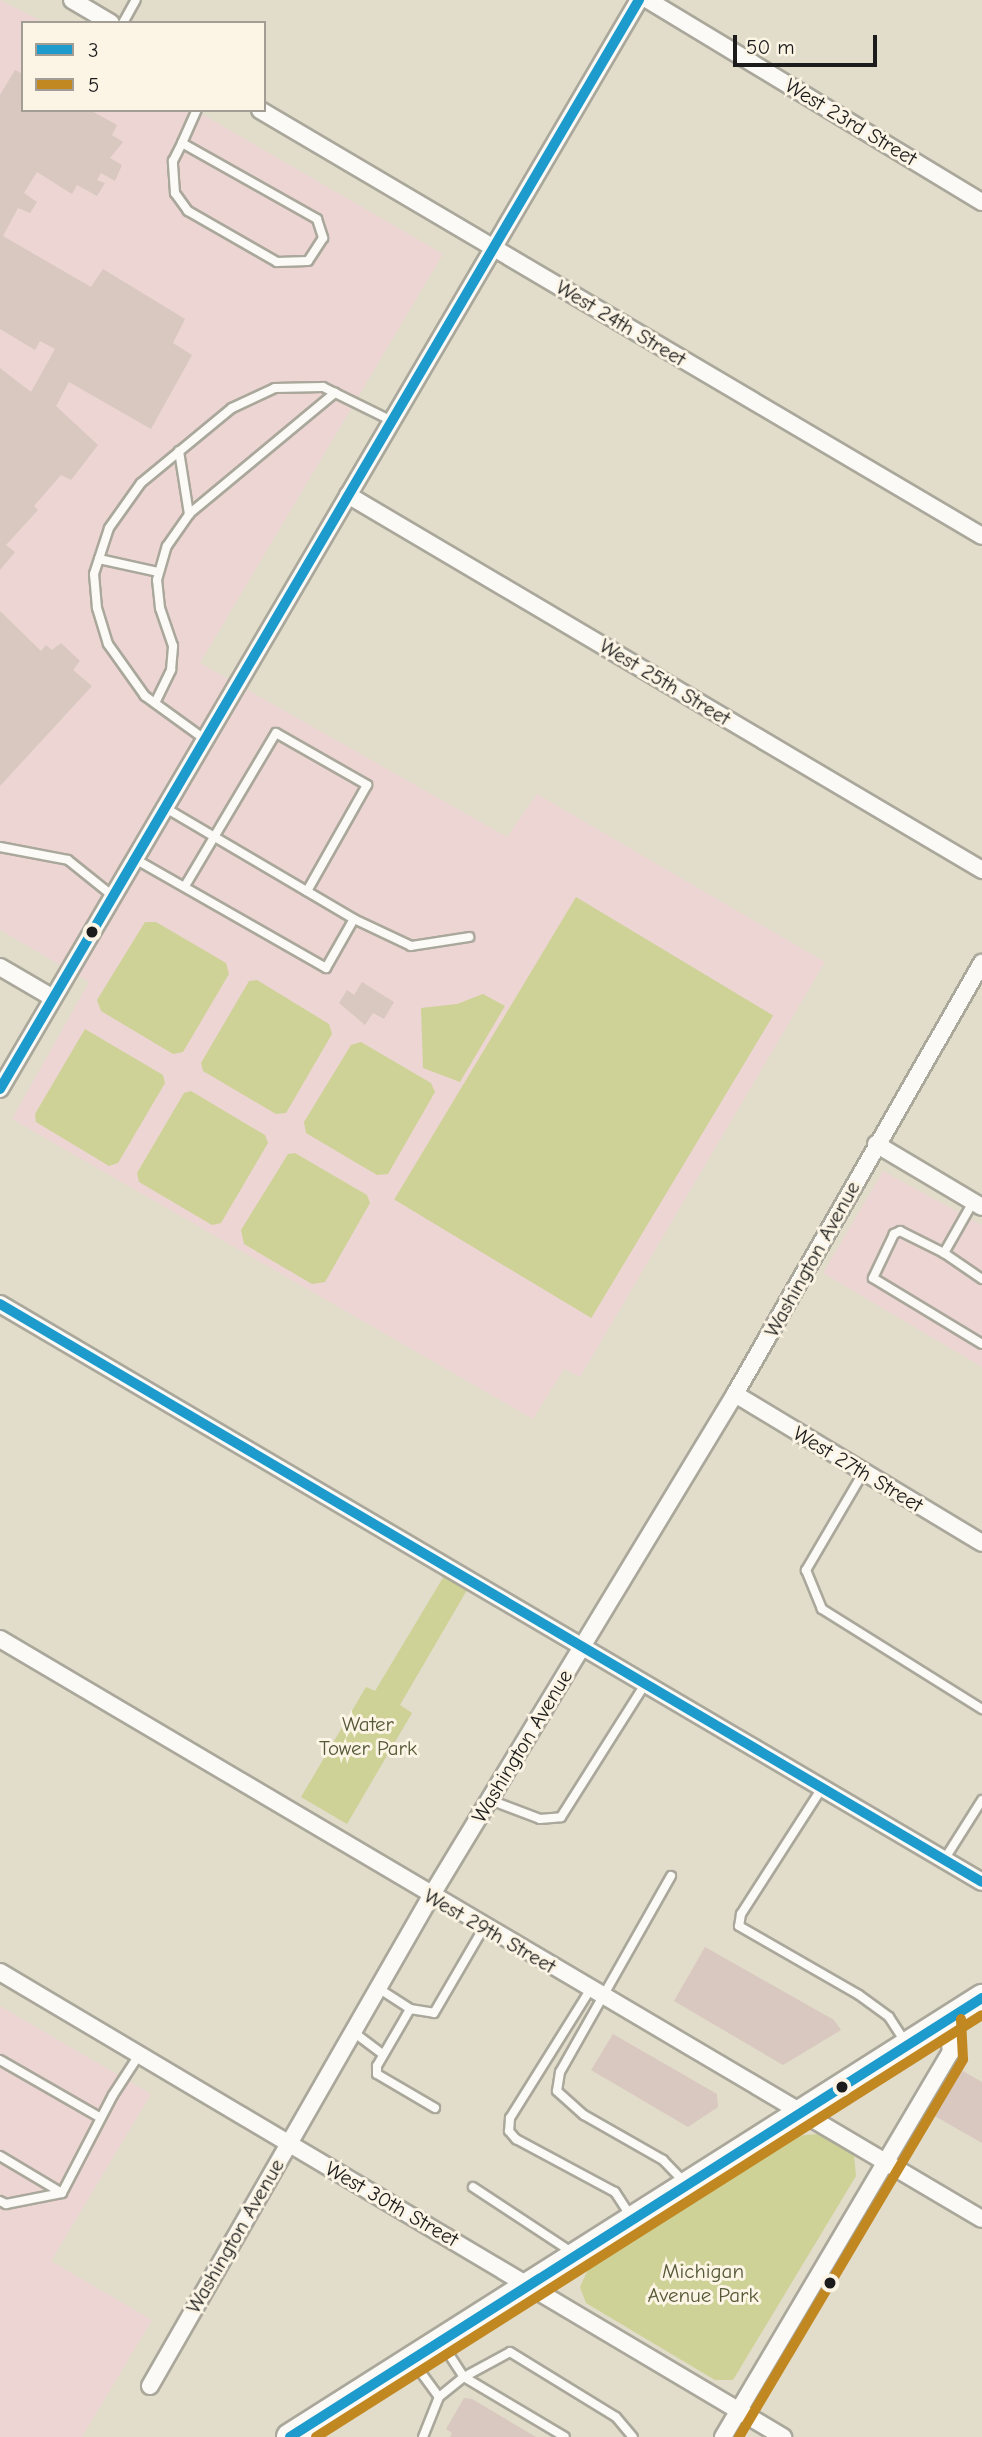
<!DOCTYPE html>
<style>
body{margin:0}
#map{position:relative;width:982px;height:2437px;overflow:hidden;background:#e2dcca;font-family:"Comic Neue",sans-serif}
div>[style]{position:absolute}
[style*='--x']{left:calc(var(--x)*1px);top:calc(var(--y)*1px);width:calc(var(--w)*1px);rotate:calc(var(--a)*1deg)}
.built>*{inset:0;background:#ecd5d3}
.green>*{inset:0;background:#ced296;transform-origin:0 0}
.building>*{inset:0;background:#d9c8bf}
.roads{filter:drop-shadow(2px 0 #aaa79b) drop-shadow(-2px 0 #aaa79b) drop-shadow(0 2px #aaa79b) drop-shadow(0 -2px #aaa79b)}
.service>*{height:8px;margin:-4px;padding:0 4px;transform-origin:4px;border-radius:4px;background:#fbfaf7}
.minor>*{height:16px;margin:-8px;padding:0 8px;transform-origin:8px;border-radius:8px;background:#fbfaf7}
.primary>*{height:26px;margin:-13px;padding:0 13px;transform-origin:13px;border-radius:13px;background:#fbfaf7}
.bus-1>*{height:10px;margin:-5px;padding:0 5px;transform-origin:5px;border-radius:5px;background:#1c9bcc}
.bus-2>*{height:10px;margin:-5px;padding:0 5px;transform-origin:5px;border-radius:5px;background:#c18720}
.dots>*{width:19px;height:19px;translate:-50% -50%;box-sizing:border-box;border:4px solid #fcf5e5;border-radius:50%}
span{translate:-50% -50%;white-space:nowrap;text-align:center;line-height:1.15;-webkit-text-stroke:6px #fcf5e5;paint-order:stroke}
.street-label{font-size:21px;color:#1c1c1c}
.park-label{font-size:21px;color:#555938}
.legend{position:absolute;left:21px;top:21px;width:245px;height:91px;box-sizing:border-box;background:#fcf5e5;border:2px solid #a29e95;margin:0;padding:9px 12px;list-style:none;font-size:21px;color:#1c1c1c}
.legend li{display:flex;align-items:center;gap:14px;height:35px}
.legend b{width:35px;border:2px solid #a29e95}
.scale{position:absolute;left:733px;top:35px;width:144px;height:32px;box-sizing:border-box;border:4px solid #1c1c1c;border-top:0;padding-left:9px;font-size:21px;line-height:24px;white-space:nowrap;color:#1c1c1c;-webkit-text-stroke:5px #fcf5e5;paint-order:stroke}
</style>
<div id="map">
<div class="built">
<div style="clip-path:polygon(0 0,45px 23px,23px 23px,23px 110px,195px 110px,443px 254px,200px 663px,507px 837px,537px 794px,825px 962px,580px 1377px,564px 1369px,533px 1419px,12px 1119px,89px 982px,0 930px)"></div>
<div style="clip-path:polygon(883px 1171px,982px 1225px,982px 1367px,823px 1273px)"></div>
<div style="clip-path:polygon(0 2006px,151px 2094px,51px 2261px,152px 2320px,82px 2437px,0 2437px)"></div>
</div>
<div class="green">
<div style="left:576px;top:897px;width:230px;height:353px;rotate:31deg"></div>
<div style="clip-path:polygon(145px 922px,156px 922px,226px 963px,229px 974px,183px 1052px,173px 1054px,101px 1011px,97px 1000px)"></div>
<div style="clip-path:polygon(257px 980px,329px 1024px,332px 1034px,286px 1113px,276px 1114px,203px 1071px,201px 1063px,249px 981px)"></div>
<div style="clip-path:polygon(483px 994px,505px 1006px,460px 1082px,423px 1068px,421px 1008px,457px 1004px)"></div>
<div style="clip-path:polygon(85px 1029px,163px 1075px,165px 1083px,118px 1163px,109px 1166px,36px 1122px,35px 1114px)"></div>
<div style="clip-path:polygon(361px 1042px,431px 1083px,435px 1092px,388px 1174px,377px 1175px,306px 1133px,304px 1122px,351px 1045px)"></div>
<div style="clip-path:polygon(191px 1091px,265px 1135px,268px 1143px,221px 1223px,212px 1225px,139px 1182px,137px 1173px,184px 1093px)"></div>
<div style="clip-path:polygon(295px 1153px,367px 1195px,370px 1203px,325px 1282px,312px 1284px,244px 1244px,241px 1230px,288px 1154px)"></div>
<div style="clip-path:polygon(444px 1576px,467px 1590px,400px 1705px,412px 1713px,347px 1824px,301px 1797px,366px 1687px,375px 1691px)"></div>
<div style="clip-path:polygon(819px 2134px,854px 2155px,856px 2176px,733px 2380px,715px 2380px,586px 2303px,580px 2287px,590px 2265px,794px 2136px)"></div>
</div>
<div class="building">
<div style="clip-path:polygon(15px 70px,23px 74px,23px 110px,90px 110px,117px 125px,112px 135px,123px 142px,110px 158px,122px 165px,115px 181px,101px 173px,97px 180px,105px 183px,97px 196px,77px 185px,72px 194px,37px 172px,24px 193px,37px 202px,30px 213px,18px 208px,3px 236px,91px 287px,103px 269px,185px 319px,173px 343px,192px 355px,151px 429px,69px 382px,56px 406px,98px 445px,71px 480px,61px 475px,34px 506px,38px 510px,6px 545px,15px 552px,0 570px,0 368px,31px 392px,55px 349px,40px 341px,35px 350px,0 329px,0 95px)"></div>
<div style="clip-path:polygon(0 611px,41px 651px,46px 645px,52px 650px,61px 643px,80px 661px,73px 670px,92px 686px,0 786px)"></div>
<div style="clip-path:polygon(362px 982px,394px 1002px,384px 1019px,373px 1013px,365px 1025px,339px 1003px,347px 990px,354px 995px)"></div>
<div style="clip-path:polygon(705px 1947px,834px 2020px,841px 2030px,783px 2065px,674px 2001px)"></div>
<div style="clip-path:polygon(613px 2034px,717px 2094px,718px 2107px,688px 2127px,591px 2070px)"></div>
<div style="clip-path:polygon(961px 2070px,982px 2082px,982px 2143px,933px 2115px)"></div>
<div style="clip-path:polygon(464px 2398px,472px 2399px,536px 2437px,450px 2437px,452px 2433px,446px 2429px)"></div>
</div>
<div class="roads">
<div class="service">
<div style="--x:123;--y:23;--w:26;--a:-61"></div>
<div style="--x:182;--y:143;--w:155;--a:29.4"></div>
<div style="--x:317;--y:219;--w:20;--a:72"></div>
<div style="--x:323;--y:238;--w:27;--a:123"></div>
<div style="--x:308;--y:261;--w:31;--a:178"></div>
<div style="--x:277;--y:262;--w:103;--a:-150.2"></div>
<div style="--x:188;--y:211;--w:22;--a:-126"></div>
<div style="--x:175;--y:193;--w:32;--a:-94"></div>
<div style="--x:173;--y:161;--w:20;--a:-63"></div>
<div style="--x:182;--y:143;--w:36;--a:-66"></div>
<div style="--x:179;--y:451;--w:64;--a:81"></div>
<div style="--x:99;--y:559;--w:60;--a:12.4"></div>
<div style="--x:155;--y:703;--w:37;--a:-64"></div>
<div style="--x:171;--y:670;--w:24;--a:-85"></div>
<div style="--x:173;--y:646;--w:40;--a:-108.9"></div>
<div style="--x:160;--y:608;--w:28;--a:-96"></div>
<div style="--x:157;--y:580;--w:35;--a:-74"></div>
<div style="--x:167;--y:546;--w:39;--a:-55"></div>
<div style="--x:189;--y:514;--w:190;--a:-39.7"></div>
<div style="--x:203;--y:738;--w:72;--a:-144.1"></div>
<div style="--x:145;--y:696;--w:64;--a:-125.4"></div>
<div style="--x:108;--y:644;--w:38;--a:-107"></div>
<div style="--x:97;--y:608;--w:34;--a:-95"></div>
<div style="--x:94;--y:574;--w:48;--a:-71.9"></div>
<div style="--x:109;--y:528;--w:55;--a:-54.6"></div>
<div style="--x:141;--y:483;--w:118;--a:-39.5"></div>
<div style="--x:232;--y:408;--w:47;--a:-24.9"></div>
<div style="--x:275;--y:388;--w:48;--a:-1.2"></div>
<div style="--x:323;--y:387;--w:77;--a:26.2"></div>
<div style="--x:0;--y:847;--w:69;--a:10.8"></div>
<div style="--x:68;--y:860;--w:59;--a:38.8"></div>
<div style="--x:135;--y:859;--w:220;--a:29.7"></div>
<div style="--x:326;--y:968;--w:56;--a:-60.3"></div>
<div style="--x:354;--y:919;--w:221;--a:-149.5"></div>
<div style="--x:185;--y:886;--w:178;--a:-59.3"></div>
<div style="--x:276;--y:733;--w:105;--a:29.7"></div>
<div style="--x:367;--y:785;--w:122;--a:119.5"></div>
<div style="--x:354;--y:919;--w:63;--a:25.3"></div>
<div style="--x:411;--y:946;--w:59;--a:-8.8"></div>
<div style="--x:973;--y:1202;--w:59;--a:119.6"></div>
<div style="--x:944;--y:1253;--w:46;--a:34.4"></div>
<div style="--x:944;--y:1253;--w:49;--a:-153.4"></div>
<div style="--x:900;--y:1231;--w:7;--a:153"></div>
<div style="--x:894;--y:1234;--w:49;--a:115.5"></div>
<div style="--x:873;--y:1278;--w:127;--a:31.2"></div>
<div style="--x:863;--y:1473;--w:113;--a:120.4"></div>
<div style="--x:806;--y:1570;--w:42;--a:67.7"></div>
<div style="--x:822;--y:1609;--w:189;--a:32"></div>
<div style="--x:822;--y:1788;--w:150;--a:122.7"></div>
<div style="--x:741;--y:1914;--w:12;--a:99"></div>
<div style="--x:739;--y:1926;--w:138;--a:29.9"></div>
<div style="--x:859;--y:1995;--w:37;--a:36"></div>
<div style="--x:889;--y:2017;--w:31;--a:57"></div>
<div style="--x:490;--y:1800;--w:53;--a:20.8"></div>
<div style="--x:540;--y:1819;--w:21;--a:-5"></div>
<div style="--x:561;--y:1817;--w:157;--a:-57.7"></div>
<div style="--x:944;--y:1860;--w:71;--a:-57.7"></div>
<div style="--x:671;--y:1876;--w:225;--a:119.5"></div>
<div style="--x:560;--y:2072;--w:19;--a:99"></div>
<div style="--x:557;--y:2091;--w:36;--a:42"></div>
<div style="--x:584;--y:2115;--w:91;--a:29.7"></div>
<div style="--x:663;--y:2160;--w:32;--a:46"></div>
<div style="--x:378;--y:1988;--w:38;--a:33"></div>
<div style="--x:590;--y:1990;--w:151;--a:122"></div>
<div style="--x:510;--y:2118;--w:13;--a:94"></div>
<div style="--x:509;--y:2131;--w:11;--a:49"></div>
<div style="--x:516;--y:2139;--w:112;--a:28.2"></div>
<div style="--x:615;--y:2192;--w:27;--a:57"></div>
<div style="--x:352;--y:2031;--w:38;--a:37"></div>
<div style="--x:0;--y:2060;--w:116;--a:29.9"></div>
<div style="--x:435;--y:2108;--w:67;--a:-149.6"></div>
<div style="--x:377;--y:2074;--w:8;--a:-90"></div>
<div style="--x:377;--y:2066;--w:66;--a:-59.9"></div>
<div style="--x:410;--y:2009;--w:24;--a:9"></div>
<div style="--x:434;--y:2013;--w:99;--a:-59.8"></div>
<div style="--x:0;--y:2156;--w:72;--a:30.8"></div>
<div style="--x:473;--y:2187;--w:120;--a:33.4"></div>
<div style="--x:0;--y:2201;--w:7;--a:27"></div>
<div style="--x:6;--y:2204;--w:57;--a:-11.1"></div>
<div style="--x:62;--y:2193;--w:110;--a:-62.5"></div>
<div style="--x:113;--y:2095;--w:48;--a:-57"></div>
<div style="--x:443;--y:2345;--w:38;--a:57"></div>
<div style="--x:464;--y:2377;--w:52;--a:-28.5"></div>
<div style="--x:510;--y:2352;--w:124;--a:31.5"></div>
<div style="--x:616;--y:2417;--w:26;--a:50"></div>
<div style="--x:414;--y:2363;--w:42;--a:53.7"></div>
<div style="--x:423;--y:2437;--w:43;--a:-68.2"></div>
<div style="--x:439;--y:2397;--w:32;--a:-39"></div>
<div style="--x:464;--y:2377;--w:117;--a:30.7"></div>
</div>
<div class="minor">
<div style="--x:72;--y:0;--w:45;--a:30.5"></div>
<div style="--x:648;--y:0;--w:390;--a:31.2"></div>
<div style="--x:260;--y:110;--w:838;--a:30.54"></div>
<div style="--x:348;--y:495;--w:737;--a:30.6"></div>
<div style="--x:0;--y:967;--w:61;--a:30.3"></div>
<div style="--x:0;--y:1089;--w:1263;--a:-59.6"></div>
<div style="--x:876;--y:1144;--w:123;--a:30.7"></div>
<div style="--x:0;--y:1304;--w:1139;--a:30.48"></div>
<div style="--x:735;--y:1394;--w:288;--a:31.1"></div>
<div style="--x:0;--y:1639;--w:1140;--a:30.57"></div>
<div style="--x:0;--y:1972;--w:911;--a:30.7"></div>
<div style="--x:150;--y:2386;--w:565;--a:-60.17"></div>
<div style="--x:431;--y:1896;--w:587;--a:-58.8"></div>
<div style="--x:735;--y:1394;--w:497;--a:-60.2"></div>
<div style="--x:723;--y:2437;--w:447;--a:-59.4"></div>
<div style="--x:951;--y:2052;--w:31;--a:-97"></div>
</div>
<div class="primary">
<div style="--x:290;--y:2437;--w:820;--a:-32.39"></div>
</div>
</div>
<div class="bus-1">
<div style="--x:0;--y:1089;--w:1263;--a:-59.6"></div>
<div style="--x:0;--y:1304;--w:1139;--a:30.48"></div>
<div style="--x:290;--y:2437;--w:820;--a:-32.39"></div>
</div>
<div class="bus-2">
<div style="--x:316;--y:2437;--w:788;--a:-32.36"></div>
<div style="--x:739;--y:2437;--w:439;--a:-59.3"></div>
<div style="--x:963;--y:2059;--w:40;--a:-92.9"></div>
</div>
<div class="dots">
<div style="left:92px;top:932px;background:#1c1c1c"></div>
<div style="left:842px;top:2087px;background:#1c1c1c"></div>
<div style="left:830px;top:2283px;background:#1c1c1c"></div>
</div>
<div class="street-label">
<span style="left:851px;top:122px;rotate:31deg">West 23rd Street</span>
<span style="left:621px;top:323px;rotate:31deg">West 24th Street</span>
<span style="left:665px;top:682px;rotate:31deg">West 25th Street</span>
<span style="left:812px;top:1259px;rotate:-61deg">Washington Avenue</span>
<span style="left:858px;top:1469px;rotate:31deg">West 27th Street</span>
<span style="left:522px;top:1746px;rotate:-59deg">Washington Avenue</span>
<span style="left:490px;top:1931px;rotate:30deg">West 29th Street</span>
<span style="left:392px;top:2204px;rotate:30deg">West 30th Street</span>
<span style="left:235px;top:2236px;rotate:-60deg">Washington Avenue</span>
</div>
<div class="park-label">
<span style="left:368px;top:1736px">Water<br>Tower Park</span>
<span style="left:703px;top:2283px">Michigan<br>Avenue Park</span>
</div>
<ul class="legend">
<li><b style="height:9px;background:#1c9bcc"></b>3</li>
<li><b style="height:9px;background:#c18720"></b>5</li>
</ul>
<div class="scale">50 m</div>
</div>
